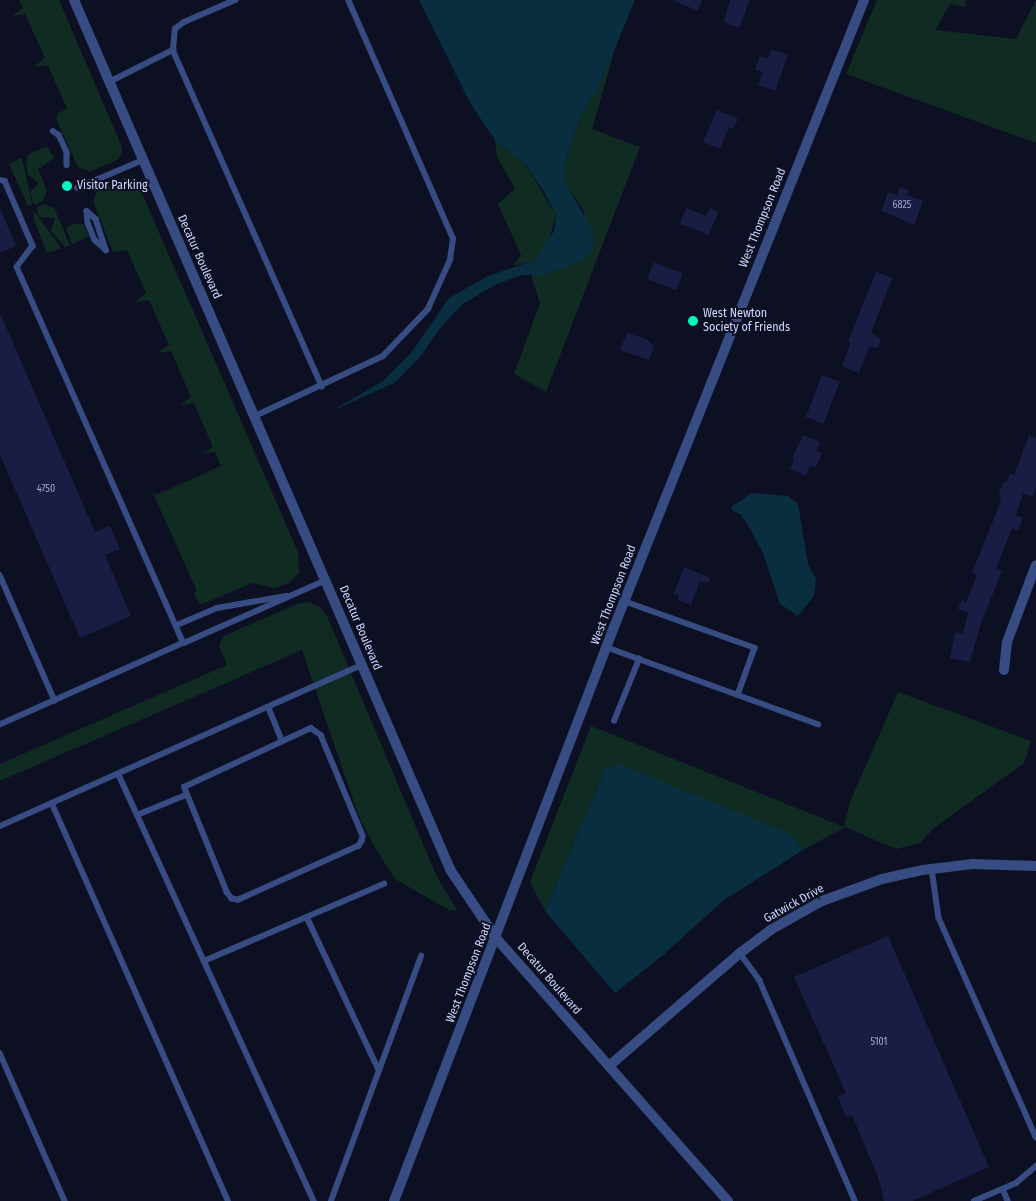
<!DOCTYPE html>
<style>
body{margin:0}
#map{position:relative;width:1036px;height:1201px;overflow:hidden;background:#0d1022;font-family:"Fira Sans Condensed",sans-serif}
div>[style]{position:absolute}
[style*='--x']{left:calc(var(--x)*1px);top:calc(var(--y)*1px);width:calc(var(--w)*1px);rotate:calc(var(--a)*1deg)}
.green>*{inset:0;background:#102c22}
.water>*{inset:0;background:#082e3f}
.building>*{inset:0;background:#191d43;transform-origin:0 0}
.service>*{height:5.5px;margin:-2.75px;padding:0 2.75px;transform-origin:2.75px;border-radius:2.75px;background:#374c82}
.minor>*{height:10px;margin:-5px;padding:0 5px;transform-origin:5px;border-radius:5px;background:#374c82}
.tertiary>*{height:10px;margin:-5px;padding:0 5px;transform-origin:5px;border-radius:5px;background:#374c82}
.dots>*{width:14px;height:14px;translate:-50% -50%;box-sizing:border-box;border:2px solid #0d1022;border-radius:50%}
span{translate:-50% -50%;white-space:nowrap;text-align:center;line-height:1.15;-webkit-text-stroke:4px #0d1022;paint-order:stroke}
.number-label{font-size:10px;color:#a1a9d0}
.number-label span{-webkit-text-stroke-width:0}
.poi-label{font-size:12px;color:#ced8ff}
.left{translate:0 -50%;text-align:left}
.street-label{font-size:12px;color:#ced8ff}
</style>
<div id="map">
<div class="green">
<div style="clip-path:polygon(19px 0,59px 0,122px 147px,122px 154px,117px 160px,90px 172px,78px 167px,56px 119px,58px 113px,67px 109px,48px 65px,34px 67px,45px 58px,25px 14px,12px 16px,23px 8px)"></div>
<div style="clip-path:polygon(877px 0,966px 0,965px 7px,950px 4px,935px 30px,1016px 39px,1036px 0,1036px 143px,846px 74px)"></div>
<div style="clip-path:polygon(615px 49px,592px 129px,640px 147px,546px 392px,514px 374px,540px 303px,531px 275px,555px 271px,585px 213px,565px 182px,566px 159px,580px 119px)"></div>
<div style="clip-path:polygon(495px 140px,526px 165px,556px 215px,547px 246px,535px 260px,513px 266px,521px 255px,498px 204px,515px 189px,497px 157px)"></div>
<div style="clip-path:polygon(47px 146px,54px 158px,38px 169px,47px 190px,43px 201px,34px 205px,30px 192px,39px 183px,28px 175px,26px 162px,28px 155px)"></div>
<div style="clip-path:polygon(22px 158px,32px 204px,28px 206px,9px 164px)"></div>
<div style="clip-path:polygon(124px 178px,133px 178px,137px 182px,298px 552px,299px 573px,289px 583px,275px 588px,252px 583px,200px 605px,194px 593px,197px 591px,152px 491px,156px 495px,221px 466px,215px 452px,201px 454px,213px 447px,194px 403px,180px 405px,191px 397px,171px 351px,157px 353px,169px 345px,149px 300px,135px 302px,146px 293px,127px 250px,113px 252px,93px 201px,98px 189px)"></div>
<div style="clip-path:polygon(44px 204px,54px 208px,70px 245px,65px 247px,51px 231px,55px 218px,39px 217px,36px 207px)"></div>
<div style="clip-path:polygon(34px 211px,59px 245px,60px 249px,47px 253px,34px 220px)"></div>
<div style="clip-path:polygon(73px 224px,83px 224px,89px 236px,72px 244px,66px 228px)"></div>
<div style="clip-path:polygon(309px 602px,320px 607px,327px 616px,437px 877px,457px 910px,449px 910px,395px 879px,374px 846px,359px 817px,302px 650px,0 781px,0 764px,227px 665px,219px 645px,224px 636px,297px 604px)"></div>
<div style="clip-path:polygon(898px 692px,1031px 741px,1024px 763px,934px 828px,920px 843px,896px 849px,845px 827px,803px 850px,793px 835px,605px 769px,545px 911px,530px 882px,591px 726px,844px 827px,850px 802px)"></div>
</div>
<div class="water">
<div style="clip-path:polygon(419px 0,635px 0,603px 77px,580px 119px,566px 159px,565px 182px,594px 233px,593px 250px,582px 261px,543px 275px,522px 275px,497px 284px,464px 303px,441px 327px,420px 357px,394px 383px,330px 412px,383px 381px,411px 353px,449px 298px,488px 276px,535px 260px,554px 231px,556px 215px,545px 193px,526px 165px,495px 140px,470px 103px)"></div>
<div style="clip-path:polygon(752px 493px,788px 496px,798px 504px,808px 564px,816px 579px,814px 596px,798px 616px,780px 604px,763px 553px,748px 525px,740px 514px,732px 511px,732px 506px)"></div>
<div style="clip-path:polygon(619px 764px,793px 835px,803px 850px,724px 900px,663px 955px,615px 993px,545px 911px,605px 769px)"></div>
</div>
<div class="building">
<div style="clip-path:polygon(673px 0,702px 0,698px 11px)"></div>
<div style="clip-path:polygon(730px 0,750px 0,739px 28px,724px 22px)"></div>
<div style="clip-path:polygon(771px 49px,788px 55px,775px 91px,758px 85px,763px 72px,755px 70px,760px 56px,768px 59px)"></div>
<div style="clip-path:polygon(717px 110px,738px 119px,733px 129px,729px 127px,720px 149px,703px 142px)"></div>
<div style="clip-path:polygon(900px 187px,909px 190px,907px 195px,923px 201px,914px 225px,882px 211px,888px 192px,897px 195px)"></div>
<div style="clip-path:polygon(0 208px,16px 246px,0 253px)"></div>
<div style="clip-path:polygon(686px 208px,706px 216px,710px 208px,718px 212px,709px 235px,680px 224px)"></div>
<div style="left:654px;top:262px;width:31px;height:18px;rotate:22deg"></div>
<div style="clip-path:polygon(876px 272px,892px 278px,871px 333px,881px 339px,878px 348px,869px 347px,859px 373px,842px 366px,851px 342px,848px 341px)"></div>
<div style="clip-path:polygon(0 313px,95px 532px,110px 526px,120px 549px,105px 555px,131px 616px,80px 638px,0 455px)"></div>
<div style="clip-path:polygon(627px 333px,647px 339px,654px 346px,649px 360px,620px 350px)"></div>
<div style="left:822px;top:375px;width:19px;height:45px;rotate:21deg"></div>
<div style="clip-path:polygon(803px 435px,820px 442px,816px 451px,822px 453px,816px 467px,810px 465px,806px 476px,790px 469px,794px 459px,792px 458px)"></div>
<div style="clip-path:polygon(1029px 435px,1036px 438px,1036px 488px,1033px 497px,1023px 494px,1016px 515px,1023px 518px,1018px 531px,1012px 528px,996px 569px,1002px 571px,980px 626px,970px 662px,950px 658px,955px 632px,963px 634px,968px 613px,958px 609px,962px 600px,966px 602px,977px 575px,972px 573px,1001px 501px,999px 493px,1004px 481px,1007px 482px,1010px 473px,1014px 475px)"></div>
<div style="clip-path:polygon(684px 567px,710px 578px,708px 583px,700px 581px,691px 605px,678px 600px,679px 596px,674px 594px)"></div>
<div style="clip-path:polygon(888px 936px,989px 1167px,912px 1201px,884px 1201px,879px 1180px,852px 1115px,846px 1117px,838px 1097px,846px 1093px,794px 977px)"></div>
</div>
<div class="service">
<div style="--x:173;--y:50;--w:368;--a:66.1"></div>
<div style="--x:109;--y:82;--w:72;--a:-26.6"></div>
<div style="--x:173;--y:50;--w:21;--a:-85"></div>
<div style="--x:175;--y:29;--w:11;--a:-38"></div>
<div style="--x:184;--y:22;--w:56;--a:-23.3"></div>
<div style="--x:53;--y:131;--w:7;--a:34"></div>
<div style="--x:59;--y:135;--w:19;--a:65"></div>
<div style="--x:67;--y:152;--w:13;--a:90"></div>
<div style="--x:0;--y:180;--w:5;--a:11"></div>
<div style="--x:5;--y:181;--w:71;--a:66.7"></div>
<div style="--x:33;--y:246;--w:26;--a:127"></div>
<div style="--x:17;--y:267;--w:411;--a:66.1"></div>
<div style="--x:184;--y:643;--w:201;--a:156"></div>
<div style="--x:77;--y:188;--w:72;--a:-23"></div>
<div style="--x:87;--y:211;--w:12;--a:85"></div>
<div style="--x:88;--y:223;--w:18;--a:68"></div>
<div style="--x:95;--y:240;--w:15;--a:42"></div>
<div style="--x:87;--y:211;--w:12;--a:42"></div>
<div style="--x:96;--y:219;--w:33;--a:72"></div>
<div style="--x:255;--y:416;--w:141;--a:-25.1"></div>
<div style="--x:383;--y:356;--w:65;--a:-46.2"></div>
<div style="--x:428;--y:309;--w:54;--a:-65.8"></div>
<div style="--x:450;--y:260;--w:21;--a:-82"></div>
<div style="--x:453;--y:239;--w:261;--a:-113.7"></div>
<div style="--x:0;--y:575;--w:137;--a:66.4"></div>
<div style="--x:624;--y:601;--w:139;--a:19.7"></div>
<div style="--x:755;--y:648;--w:50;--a:109.9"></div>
<div style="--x:177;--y:625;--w:43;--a:-23"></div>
<div style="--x:217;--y:608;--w:70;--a:-9.9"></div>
<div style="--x:184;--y:643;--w:155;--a:-23.9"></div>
<div style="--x:606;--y:647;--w:226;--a:20"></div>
<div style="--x:269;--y:708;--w:35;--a:68"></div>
<div style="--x:614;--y:721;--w:67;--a:-68"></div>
<div style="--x:311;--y:728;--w:12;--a:35"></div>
<div style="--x:321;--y:735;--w:109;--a:67.4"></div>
<div style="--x:363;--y:836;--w:5;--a:101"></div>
<div style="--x:362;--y:841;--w:6;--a:121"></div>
<div style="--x:359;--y:846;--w:132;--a:155.8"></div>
<div style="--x:239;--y:900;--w:7;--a:-172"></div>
<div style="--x:232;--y:899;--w:8;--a:-130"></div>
<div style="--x:227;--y:893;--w:114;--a:-112.1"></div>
<div style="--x:184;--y:787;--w:140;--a:-24.9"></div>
<div style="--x:119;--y:775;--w:469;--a:65.4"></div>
<div style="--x:52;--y:803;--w:435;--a:66.1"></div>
<div style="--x:137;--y:815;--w:53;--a:-22.2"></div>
<div style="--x:0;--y:826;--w:396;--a:-24"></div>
<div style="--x:932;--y:869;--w:49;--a:81.9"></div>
<div style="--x:939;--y:918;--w:240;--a:66.1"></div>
<div style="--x:307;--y:917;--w:169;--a:64.8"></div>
<div style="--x:740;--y:953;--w:34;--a:54"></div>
<div style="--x:760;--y:981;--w:240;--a:66.6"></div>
<div style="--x:204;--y:961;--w:196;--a:-23.2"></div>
<div style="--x:0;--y:1053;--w:162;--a:66.3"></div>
<div style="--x:1003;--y:1189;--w:13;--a:67"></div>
<div style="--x:331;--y:1201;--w:261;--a:-69.8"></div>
<div style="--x:974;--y:1201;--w:46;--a:-23.2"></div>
<div style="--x:1016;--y:1183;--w:26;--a:-40"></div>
</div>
<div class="minor">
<div style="--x:1004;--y:670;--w:28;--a:-84"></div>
<div style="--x:1007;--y:642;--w:82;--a:-69.4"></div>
<div style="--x:609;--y:1066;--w:173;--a:-40.8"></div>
<div style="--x:740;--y:953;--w:40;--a:-37"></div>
<div style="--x:772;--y:929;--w:57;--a:-29.2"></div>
<div style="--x:822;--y:901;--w:64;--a:-20.1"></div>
<div style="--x:882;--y:879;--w:42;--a:-12.4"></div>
<div style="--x:923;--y:870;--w:50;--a:-6.8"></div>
<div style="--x:973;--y:864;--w:63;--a:1.8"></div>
<div style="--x:394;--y:1201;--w:615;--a:-69.03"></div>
<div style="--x:614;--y:627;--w:675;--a:-68.26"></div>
</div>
<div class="tertiary">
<div style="--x:74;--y:0;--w:949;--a:66.6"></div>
<div style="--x:451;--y:871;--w:81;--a:56.1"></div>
<div style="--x:496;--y:938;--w:351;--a:48.6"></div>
</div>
<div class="dots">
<div style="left:67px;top:186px;background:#00f9c3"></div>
<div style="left:693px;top:321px;background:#00f9c3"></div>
</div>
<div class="number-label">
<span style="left:902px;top:206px">6825</span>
<span style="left:46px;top:490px">4750</span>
<span style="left:879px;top:1043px">5101</span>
</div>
<div class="poi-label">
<span class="left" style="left:77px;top:186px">Visitor Parking</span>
<span class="left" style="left:703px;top:321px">West Newton<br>Society of Friends</span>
</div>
<div class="street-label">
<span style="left:763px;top:218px;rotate:-68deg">West Thompson Road</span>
<span style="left:199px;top:257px;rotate:66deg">Decatur Boulevard</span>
<span style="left:614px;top:595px;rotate:-69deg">West Thompson Road</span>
<span style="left:360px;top:628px;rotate:67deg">Decatur Boulevard</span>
<span style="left:794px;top:904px;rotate:-29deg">Gatwick Drive</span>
<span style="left:469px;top:973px;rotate:-69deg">West Thompson Road</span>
<span style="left:549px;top:979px;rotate:49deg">Decatur Boulevard</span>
</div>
</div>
